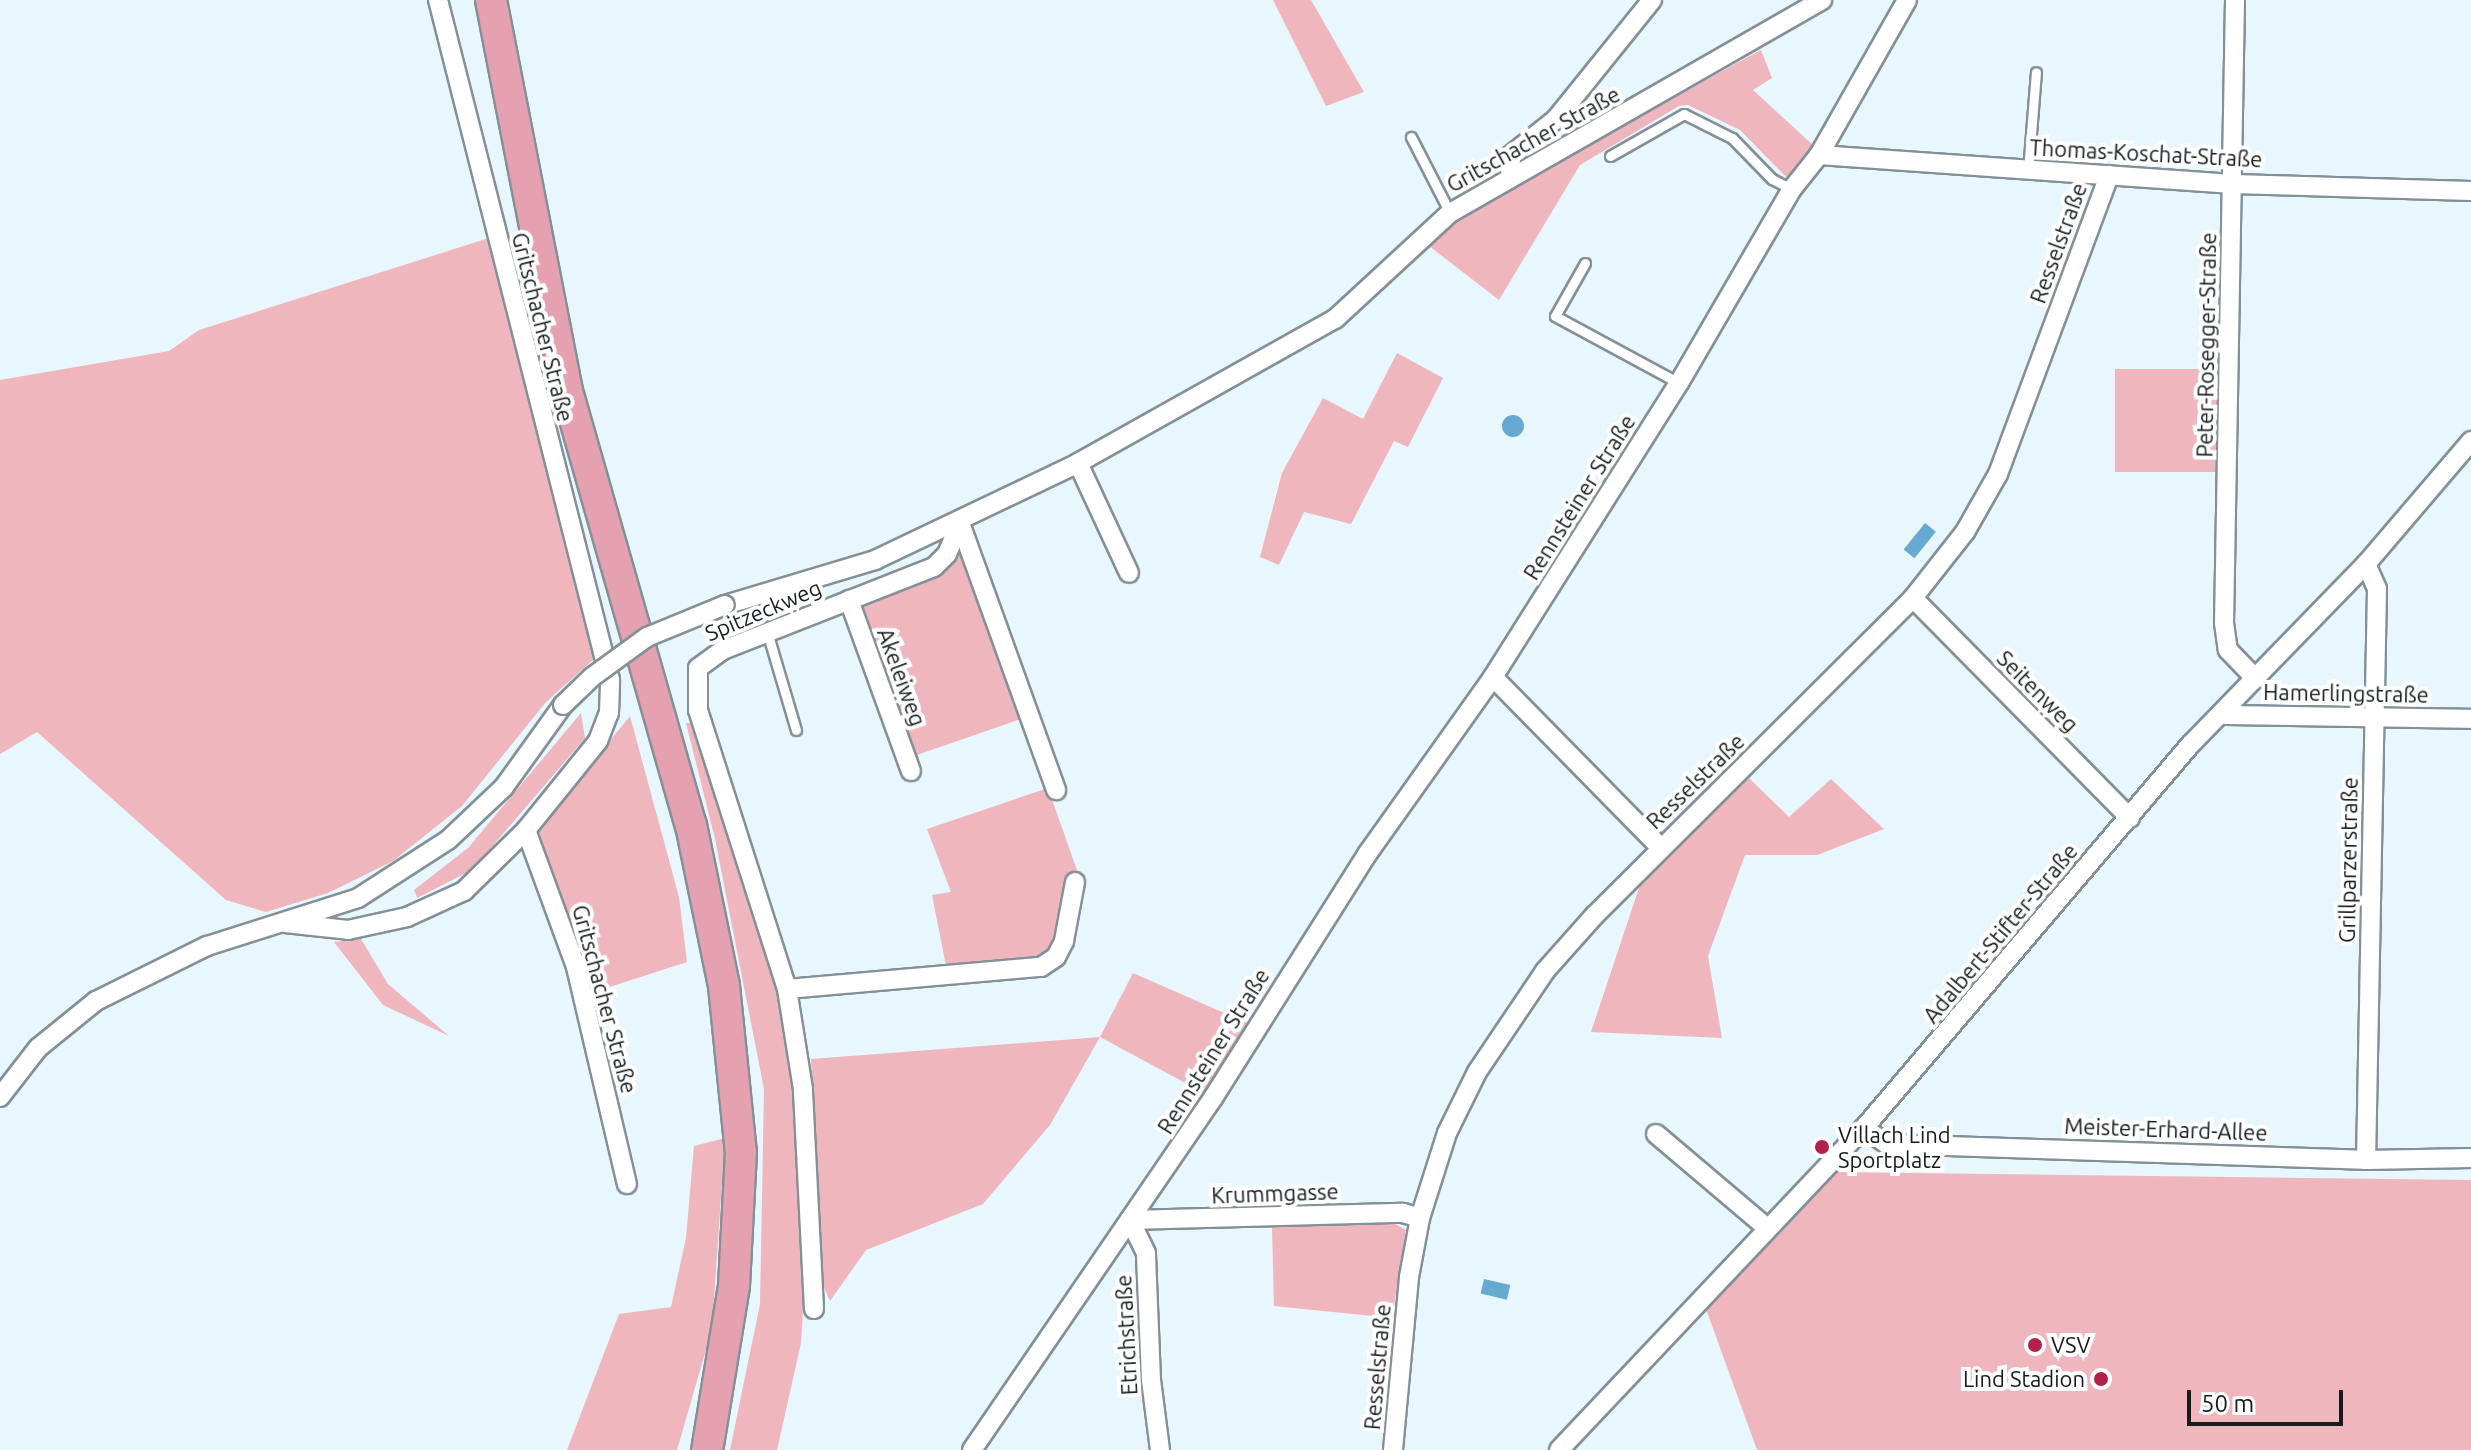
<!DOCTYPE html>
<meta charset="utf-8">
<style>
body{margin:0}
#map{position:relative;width:2471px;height:1450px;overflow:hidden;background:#e8f6fe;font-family:Ubuntu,sans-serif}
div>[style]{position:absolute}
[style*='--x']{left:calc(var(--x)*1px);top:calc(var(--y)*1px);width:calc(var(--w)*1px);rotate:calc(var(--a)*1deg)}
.green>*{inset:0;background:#efb6be;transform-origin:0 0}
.water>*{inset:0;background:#66aad1;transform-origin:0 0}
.round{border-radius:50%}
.roads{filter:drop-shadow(2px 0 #849098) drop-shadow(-2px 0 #849098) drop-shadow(0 2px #849098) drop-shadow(0 -2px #849098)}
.lane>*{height:9px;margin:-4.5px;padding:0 4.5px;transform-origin:4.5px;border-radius:4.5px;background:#fff}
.street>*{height:18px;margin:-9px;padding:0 9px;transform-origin:9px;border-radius:9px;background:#fff}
.primary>*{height:30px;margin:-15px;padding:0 15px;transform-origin:15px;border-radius:15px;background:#e6a1b0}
.bridges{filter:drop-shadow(2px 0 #849098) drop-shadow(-2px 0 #849098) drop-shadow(0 2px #849098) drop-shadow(0 -2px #849098)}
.street-bridge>*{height:18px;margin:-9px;padding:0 9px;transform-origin:9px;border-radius:9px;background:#fff}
.dots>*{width:22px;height:22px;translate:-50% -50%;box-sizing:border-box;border:4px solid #fff;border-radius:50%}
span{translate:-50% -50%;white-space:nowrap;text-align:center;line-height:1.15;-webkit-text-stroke:8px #fff;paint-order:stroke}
.street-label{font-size:22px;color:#161b1e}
.poi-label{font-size:22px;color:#161b1e}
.left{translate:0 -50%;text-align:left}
.right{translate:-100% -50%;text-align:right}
.scale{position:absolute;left:2187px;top:1390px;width:156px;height:36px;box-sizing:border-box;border:4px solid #161b1e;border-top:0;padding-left:10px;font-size:24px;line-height:28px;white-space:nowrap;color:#161b1e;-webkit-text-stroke:6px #fff;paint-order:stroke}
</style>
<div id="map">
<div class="green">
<div style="clip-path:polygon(1273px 0,1311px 0,1364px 92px,1326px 106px)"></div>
<div style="clip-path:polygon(1761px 50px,1772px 78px,1753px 90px,1814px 146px,1789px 180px,1740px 130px,1688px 105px,1679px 106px,1580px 165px,1499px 300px,1429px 246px,1455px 217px)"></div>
<div style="clip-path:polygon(489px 238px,595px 658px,546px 702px,462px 806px,393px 861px,328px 893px,266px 912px,226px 900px,37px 732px,0 754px,0 380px,169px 351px,199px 330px)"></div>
<div style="clip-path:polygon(1397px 353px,1443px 378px,1408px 447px,1394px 441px,1351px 524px,1304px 512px,1279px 565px,1260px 557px,1282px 473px,1323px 398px,1363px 419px)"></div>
<div style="left:2115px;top:369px;width:103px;height:103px"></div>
<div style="clip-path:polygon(957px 553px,964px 555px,1024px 718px,914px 756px,862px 607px,869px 597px)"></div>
<div style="clip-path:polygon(581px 713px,585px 738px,472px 870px,417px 898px,414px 890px,468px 848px)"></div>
<div style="clip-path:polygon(630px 716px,679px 897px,687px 962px,594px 992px,537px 831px)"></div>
<div style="clip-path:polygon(686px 723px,695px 723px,781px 992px,797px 1092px,807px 1247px,801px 1343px,777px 1450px,730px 1450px,760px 1304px,764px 1089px,715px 839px)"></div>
<div style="clip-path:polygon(1749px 778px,1789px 817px,1831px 779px,1884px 829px,1817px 855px,1745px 855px,1708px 956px,1722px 1038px,1591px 1032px,1640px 885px)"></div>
<div style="clip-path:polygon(1048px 788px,1079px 876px,1067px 877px,1066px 903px,1051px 949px,1025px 961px,947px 971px,932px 895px,951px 892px,927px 829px)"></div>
<div style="clip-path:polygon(361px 939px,388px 984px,449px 1036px,383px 1005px,334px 942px)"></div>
<div style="clip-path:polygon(1133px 973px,1247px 1023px,1204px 1093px,1100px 1037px,1050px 1125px,983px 1204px,866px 1250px,830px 1301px,822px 1283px,811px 1059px,1100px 1037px)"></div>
<div style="clip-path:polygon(725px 1138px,712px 1329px,677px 1450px,567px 1450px,619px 1314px,671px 1307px,686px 1238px,694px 1146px)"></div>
<div style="clip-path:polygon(1830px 1172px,2471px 1180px,2471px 1450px,1757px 1450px,1706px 1309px)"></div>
<div style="clip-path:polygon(1390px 1221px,1406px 1230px,1392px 1318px,1274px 1306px,1272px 1227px)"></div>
</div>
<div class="water">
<div class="round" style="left:1502px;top:415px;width:22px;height:22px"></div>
<div style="left:1925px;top:523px;width:14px;height:34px;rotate:39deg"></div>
<div style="left:1484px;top:1279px;width:27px;height:15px;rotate:13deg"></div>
</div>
<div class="roads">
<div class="lane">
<div style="--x:1411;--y:137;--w:85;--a:62.8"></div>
<div style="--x:1610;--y:156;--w:85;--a:-29.6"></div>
<div style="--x:1684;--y:114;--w:54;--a:26.6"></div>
<div style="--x:1732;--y:138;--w:57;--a:45.7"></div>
<div style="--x:1772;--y:179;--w:22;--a:27"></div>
<div style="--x:2028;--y:171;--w:99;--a:-85.4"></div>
<div style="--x:1585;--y:263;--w:61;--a:119.5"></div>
<div style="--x:1555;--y:316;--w:141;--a:28.4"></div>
<div style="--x:768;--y:635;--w:99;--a:73.6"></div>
</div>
<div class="street">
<div style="--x:2235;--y:0;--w:623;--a:91.01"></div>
<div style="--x:2224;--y:623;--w:27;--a:82"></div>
<div style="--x:2228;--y:650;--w:40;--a:46"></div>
<div style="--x:1819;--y:155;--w:415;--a:4"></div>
<div style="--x:2233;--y:184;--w:238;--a:1.7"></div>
<div style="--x:1510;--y:176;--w:21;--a:-87"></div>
<div style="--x:1511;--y:155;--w:58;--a:-38.7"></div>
<div style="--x:1556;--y:119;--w:153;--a:-51.1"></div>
<div style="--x:1078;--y:463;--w:121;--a:65.1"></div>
<div style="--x:960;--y:523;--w:284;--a:70.2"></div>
<div style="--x:2366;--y:564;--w:27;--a:66"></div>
<div style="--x:2377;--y:589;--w:571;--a:91.1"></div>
<div style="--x:1913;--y:598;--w:309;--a:45.4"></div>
<div style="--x:849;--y:600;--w:182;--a:70.1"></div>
<div style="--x:725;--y:605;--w:157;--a:-16.7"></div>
<div style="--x:875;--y:560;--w:225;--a:-25.5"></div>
<div style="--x:1078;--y:463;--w:295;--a:-29.3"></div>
<div style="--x:1335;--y:319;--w:156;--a:-42.7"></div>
<div style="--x:1450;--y:213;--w:429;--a:-29.8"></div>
<div style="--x:1493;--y:677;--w:240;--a:45.5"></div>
<div style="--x:2221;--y:715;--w:250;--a:0.9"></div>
<div style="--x:526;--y:830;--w:146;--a:69.9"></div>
<div style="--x:576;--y:967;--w:223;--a:76.8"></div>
<div style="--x:285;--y:923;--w:63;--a:6.3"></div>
<div style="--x:348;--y:930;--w:60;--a:-12.4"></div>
<div style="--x:407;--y:917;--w:63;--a:-24.5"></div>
<div style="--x:464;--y:891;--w:87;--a:-44.5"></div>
<div style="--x:526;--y:830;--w:114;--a:-51"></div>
<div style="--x:598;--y:741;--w:30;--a:-69"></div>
<div style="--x:609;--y:713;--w:33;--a:-88"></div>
<div style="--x:610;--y:680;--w:701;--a:-104.19"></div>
<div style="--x:787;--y:989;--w:255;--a:-5"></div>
<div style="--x:1041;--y:967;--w:18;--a:-34"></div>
<div style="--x:1056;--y:957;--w:18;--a:-63"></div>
<div style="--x:1064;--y:941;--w:60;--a:-79.4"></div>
<div style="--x:0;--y:1097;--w:62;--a:-52.2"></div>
<div style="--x:38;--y:1048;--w:75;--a:-39"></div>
<div style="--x:96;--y:1001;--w:124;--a:-26.4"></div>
<div style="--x:207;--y:946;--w:158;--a:-17.6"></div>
<div style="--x:358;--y:898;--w:107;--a:-32.8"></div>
<div style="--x:448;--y:840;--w:77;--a:-43.4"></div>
<div style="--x:504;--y:787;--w:101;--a:-54.3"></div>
<div style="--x:1864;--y:1128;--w:28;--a:35"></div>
<div style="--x:1887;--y:1144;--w:479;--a:1.9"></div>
<div style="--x:2366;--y:1160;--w:105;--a:-1.1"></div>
<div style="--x:1656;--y:1134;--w:144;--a:40.2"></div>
<div style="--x:814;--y:1309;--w:220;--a:-92.9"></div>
<div style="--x:803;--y:1089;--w:101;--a:-99.1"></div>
<div style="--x:787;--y:989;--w:293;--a:-107.7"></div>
<div style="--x:698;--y:710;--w:42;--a:-90"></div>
<div style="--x:698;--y:668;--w:31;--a:-36"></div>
<div style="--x:723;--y:650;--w:227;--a:-21.5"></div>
<div style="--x:934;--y:567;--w:18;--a:-45"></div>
<div style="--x:947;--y:554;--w:34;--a:-67"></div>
<div style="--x:972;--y:1450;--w:427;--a:-55.6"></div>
<div style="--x:1213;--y:1098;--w:290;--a:-57.7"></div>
<div style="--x:1368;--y:853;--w:216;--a:-54.6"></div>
<div style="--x:1493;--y:677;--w:348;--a:-57.7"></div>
<div style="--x:1679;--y:383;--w:225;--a:-59.8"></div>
<div style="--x:1792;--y:189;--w:43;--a:-51.5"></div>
<div style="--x:1819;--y:155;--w:178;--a:-60.4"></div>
<div style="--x:1160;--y:1450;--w:71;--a:-97.3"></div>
<div style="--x:1151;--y:1380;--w:127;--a:-92.3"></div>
<div style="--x:1146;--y:1253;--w:37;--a:-116"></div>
<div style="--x:1130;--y:1220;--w:273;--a:-1.5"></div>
<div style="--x:1403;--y:1213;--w:18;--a:16"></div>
<div style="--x:1393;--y:1450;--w:174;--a:-84.7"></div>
<div style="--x:1409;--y:1277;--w:60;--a:-79.4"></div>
<div style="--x:1420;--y:1218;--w:89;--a:-72.4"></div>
<div style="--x:1447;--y:1133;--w:68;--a:-63.8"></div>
<div style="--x:1477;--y:1072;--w:122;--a:-56"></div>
<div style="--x:1545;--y:971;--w:74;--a:-48.3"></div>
<div style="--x:1594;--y:916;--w:450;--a:-44.9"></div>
<div style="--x:1913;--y:598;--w:84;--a:-51.8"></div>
<div style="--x:1965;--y:532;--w:67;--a:-60.4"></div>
<div style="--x:1998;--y:474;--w:319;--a:-69.6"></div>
<div style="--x:1559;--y:1450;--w:444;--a:-46.6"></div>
<div style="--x:1864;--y:1128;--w:503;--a:-49.6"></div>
<div style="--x:2190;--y:745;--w:252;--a:-45.8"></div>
<div style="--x:2366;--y:564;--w:162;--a:-49.5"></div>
</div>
<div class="primary">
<div style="--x:491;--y:0;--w:398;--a:79"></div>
<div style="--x:567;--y:391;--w:451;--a:74.1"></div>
<div style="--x:691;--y:825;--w:164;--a:78.4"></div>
<div style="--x:724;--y:986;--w:167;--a:84.2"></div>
<div style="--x:741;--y:1152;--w:134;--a:93"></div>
<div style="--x:734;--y:1286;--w:166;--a:99.3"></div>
</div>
</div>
<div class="bridges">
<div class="street-bridge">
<div style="--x:563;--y:705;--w:40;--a:-44"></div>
<div style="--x:592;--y:677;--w:68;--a:-36"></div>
<div style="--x:647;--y:637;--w:84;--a:-22.3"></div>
</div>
</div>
<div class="dots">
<div style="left:1822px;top:1147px;background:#b2214e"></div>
<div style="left:2035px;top:1345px;background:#b2214e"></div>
<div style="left:2101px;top:1379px;background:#b2214e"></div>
</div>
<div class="street-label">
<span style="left:1533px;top:139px;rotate:-29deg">Gritschacher Straße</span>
<span style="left:2146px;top:153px;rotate:3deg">Thomas-Koschat-Straße</span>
<span style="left:2058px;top:243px;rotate:-70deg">Resselstraße</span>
<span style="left:543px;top:327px;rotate:76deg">Gritschacher Straße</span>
<span style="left:2206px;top:345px;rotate:-89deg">Peter-Rosegger-Straße</span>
<span style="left:1579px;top:497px;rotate:-58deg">Rennsteiner Straße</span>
<span style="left:763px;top:610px;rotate:-23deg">Spitzeckweg</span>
<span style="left:902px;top:677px;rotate:70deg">Akeleiweg</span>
<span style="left:2038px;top:691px;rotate:45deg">Seitenweg</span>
<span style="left:2346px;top:693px;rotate:1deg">Hamerlingstraße</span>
<span style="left:1695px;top:781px;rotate:-44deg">Resselstraße</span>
<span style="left:2348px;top:860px;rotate:-89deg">Grillparzerstraße</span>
<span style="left:2000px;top:933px;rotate:-50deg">Adalbert-Stifter-Straße</span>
<span style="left:605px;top:999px;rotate:75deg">Gritschacher Straße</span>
<span style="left:1213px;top:1051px;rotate:-58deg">Rennsteiner Straße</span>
<span style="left:2166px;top:1129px;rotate:2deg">Meister-Erhard-Allee</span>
<span style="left:1275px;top:1193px;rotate:-2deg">Krummgasse</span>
<span style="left:1126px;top:1335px;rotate:-93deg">Etrichstraße</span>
<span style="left:1377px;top:1367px;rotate:-85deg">Resselstraße</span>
</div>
<div class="poi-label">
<span class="left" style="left:1838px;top:1147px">Villach Lind<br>Sportplatz</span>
<span class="left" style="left:2051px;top:1345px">VSV</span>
<span class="right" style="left:2085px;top:1379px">Lind Stadion</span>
</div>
<div class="scale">50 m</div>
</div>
